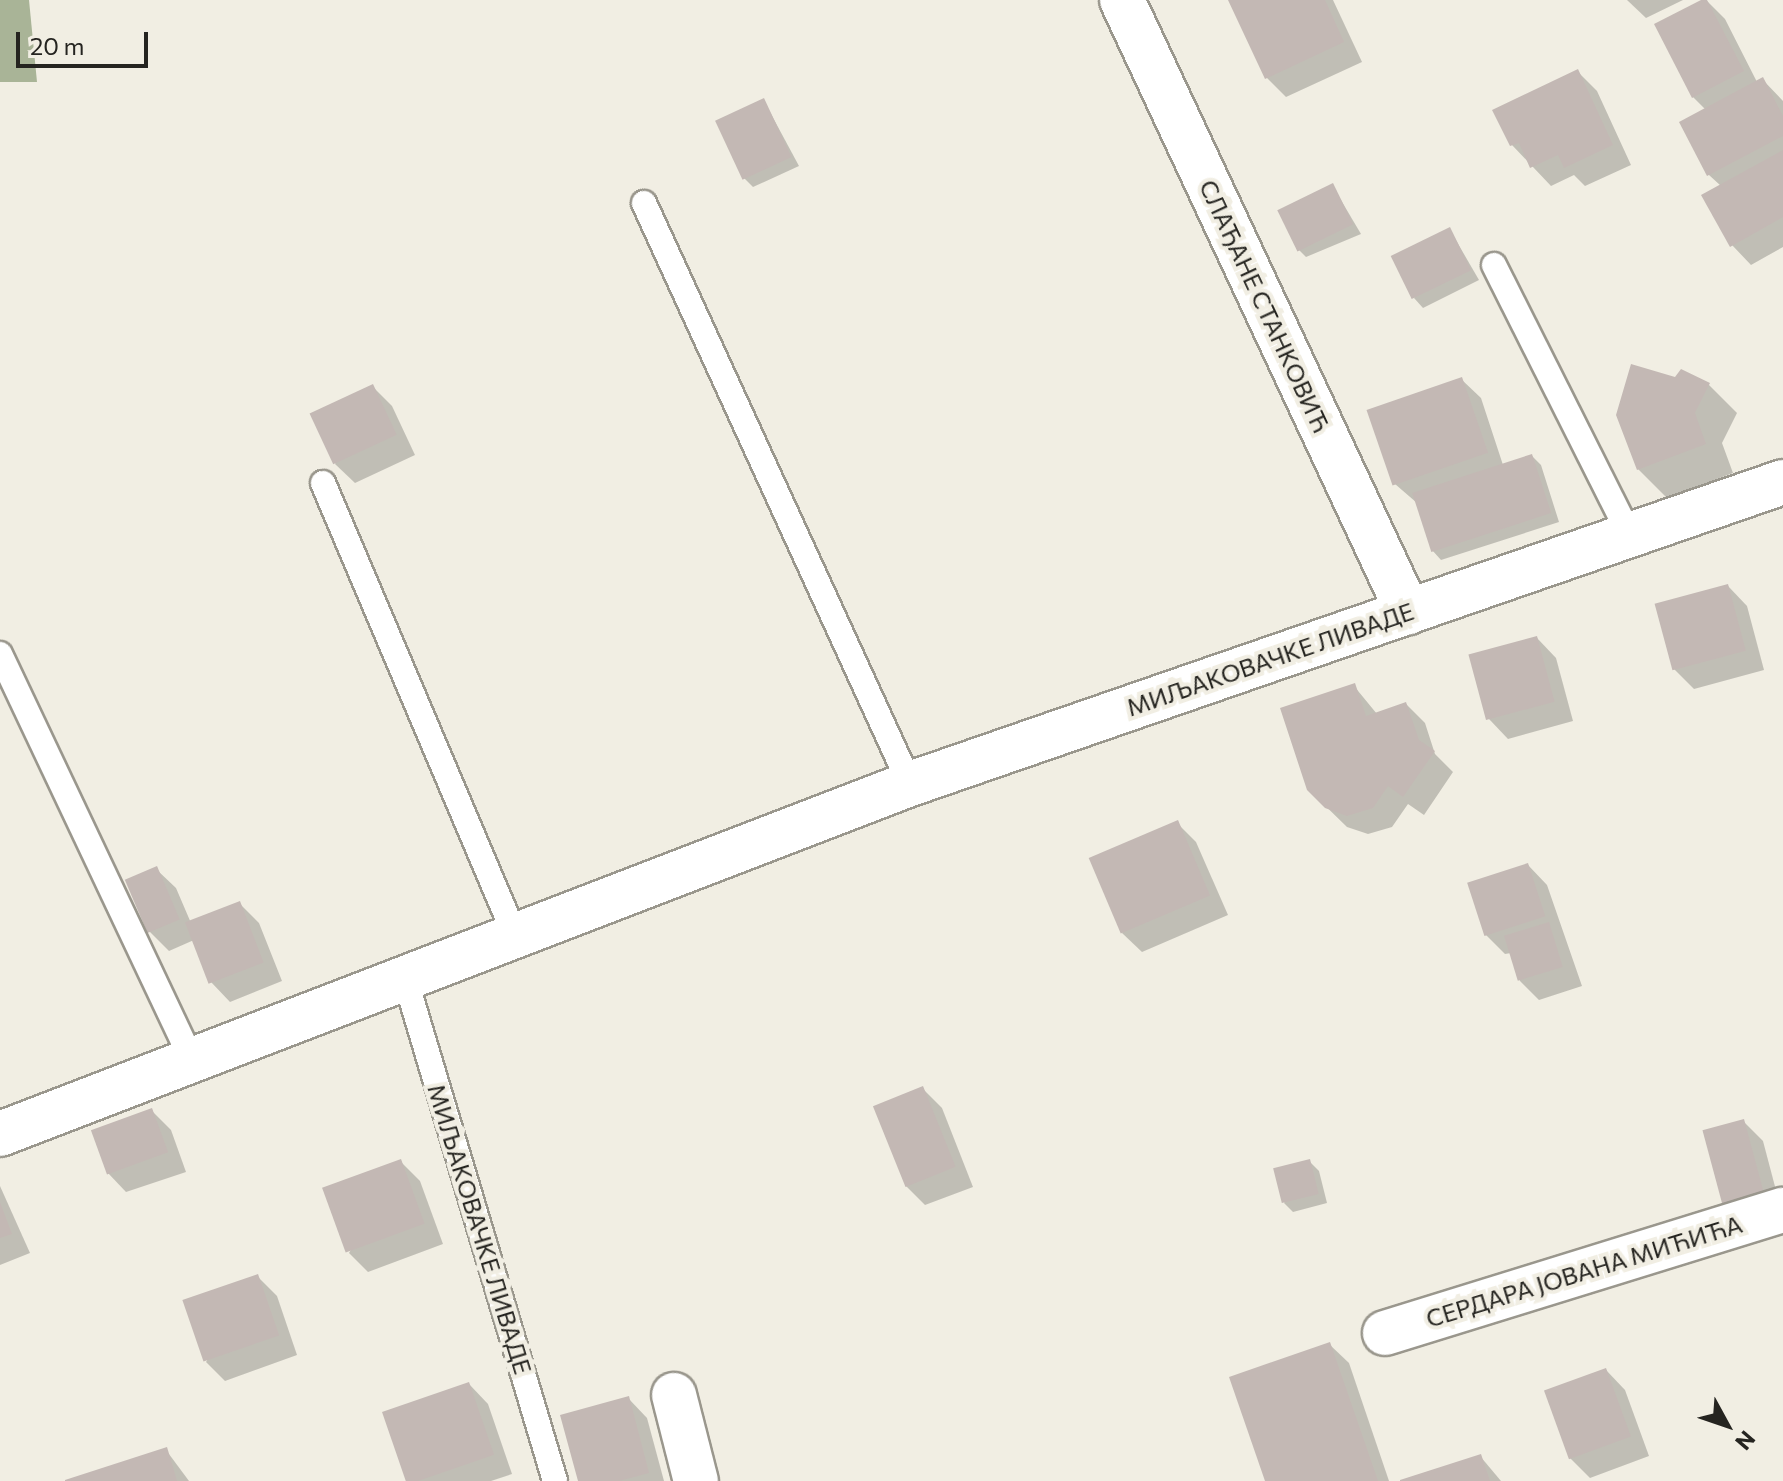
<!DOCTYPE html>
<meta charset="utf-8">
<style>
body{margin:0}
#map{position:relative;width:1783px;height:1481px;overflow:hidden;background:#f1eee3;font-family:Commissioner,sans-serif}
div>[style]{position:absolute}
[style*='--x']{left:calc(var(--x)*1px);top:calc(var(--y)*1px);width:calc(var(--w)*1px);rotate:calc(var(--a)*1deg)}
.forest>*{inset:0;background:#a9b497}
.shadow>*{inset:0;background:#0003}
.building>*{inset:0;background:#c3b8b4;transform-origin:0 0}
.roads{filter:drop-shadow(2px 0 #9a978d) drop-shadow(-2px 0 #9a978d) drop-shadow(0 2px #9a978d) drop-shadow(0 -2px #9a978d)}
.service>*{height:24px;margin:-12px;padding:0 12px;transform-origin:12px;border-radius:12px;background:#fff}
.minor>*{height:44px;margin:-22px;padding:0 22px;transform-origin:22px;border-radius:22px;background:#fff}
span{translate:-50% -50%;white-space:nowrap;text-align:center;line-height:1.15;-webkit-text-stroke:8px #f1eee3;paint-order:stroke}
.street-label{font-size:24px;color:#252420}
.north{position:absolute;left:1687px;top:1385px;width:80px;height:80px;-webkit-text-stroke:6px #f1eee3;paint-order:stroke;rotate:130deg;font-size:22px;font-weight:700;line-height:32px;text-align:center;color:#252420}
.north::after{content:'';display:block;margin:auto;width:28px;height:36px;background:#252420;clip-path:polygon(50% 0,100% 100%,50% 72%,0 100%)}
.scale{position:absolute;left:16px;top:32px;width:132px;height:36px;box-sizing:border-box;border:4px solid #252420;border-top:0;padding-left:10px;font-size:24px;line-height:28px;white-space:nowrap;color:#252420;-webkit-text-stroke:6px #f1eee3;paint-order:stroke}
</style>
<div id="map">
<div class="forest">
<div style="clip-path:polygon(0 0,29px 0,37px 82px,0 82px)"></div>
</div>
<div class="shadow">
<div style="clip-path:polygon(1230px 0,1333px 0,1362px 62px,1286px 97px,1267px 78px)"></div>
<div style="clip-path:polygon(1627px 0,1683px 0,1646px 18px)"></div>
<div style="clip-path:polygon(1706px 0,1725px 19px,1757px 82px,1762px 79px,1783px 101px,1783px 247px,1751px 265px,1732px 245px,1721px 186px,1709px 175px,1706px 110px,1693px 97px)"></div>
<div style="clip-path:polygon(1578px 72px,1597px 91px,1631px 165px,1585px 186px,1574px 175px,1551px 186px,1512px 145px)"></div>
<div style="clip-path:polygon(764px 101px,799px 166px,753px 187px,744px 178px)"></div>
<div style="clip-path:polygon(1332px 185px,1361px 234px,1306px 257px,1297px 248px)"></div>
<div style="clip-path:polygon(1450px 230px,1479px 280px,1423px 308px,1414px 298px)"></div>
<div style="clip-path:polygon(1461px 379px,1481px 398px,1503px 465px,1532px 456px,1541px 465px,1559px 522px,1441px 560px,1432px 550px,1417px 503px,1395px 484px)"></div>
<div style="clip-path:polygon(1675px 379px,1708px 384px,1737px 413px,1722px 443px,1733px 473px,1667px 498px,1638px 469px)"></div>
<div style="clip-path:polygon(373px 387px,392px 406px,415px 455px,355px 483px,335px 464px)"></div>
<div style="clip-path:polygon(1728px 586px,1747px 606px,1764px 670px,1694px 689px,1674px 669px)"></div>
<div style="clip-path:polygon(1537px 638px,1556px 658px,1573px 721px,1508px 739px,1489px 719px)"></div>
<div style="clip-path:polygon(1354px 686px,1377px 714px,1406px 704px,1425px 723px,1435px 754px,1453px 772px,1424px 815px,1408px 804px,1392px 827px,1368px 834px,1347px 827px,1308px 789px)"></div>
<div style="clip-path:polygon(1177px 823px,1196px 842px,1228px 915px,1142px 952px,1122px 933px)"></div>
<div style="clip-path:polygon(1528px 865px,1547px 885px,1582px 986px,1539px 1000px,1520px 981px,1511px 953px,1505px 954px,1486px 935px)"></div>
<div style="clip-path:polygon(156px 869px,176px 888px,191px 923px,240px 904px,259px 923px,282px 981px,230px 1002px,211px 982px,194px 940px,169px 951px,150px 932px)"></div>
<div style="clip-path:polygon(923px 1089px,942px 1108px,973px 1187px,925px 1205px,906px 1186px)"></div>
<div style="clip-path:polygon(152px 1111px,171px 1130px,186px 1172px,126px 1192px,107px 1172px,93px 1131px)"></div>
<div style="clip-path:polygon(1743px 1121px,1763px 1141px,1782px 1213px,1743px 1224px,1724px 1204px)"></div>
<div style="clip-path:polygon(400px 1161px,420px 1181px,443px 1244px,368px 1272px,349px 1253px)"></div>
<div style="clip-path:polygon(1310px 1162px,1319px 1171px,1327px 1203px,1293px 1212px,1284px 1203px)"></div>
<div style="clip-path:polygon(0 1186px,30px 1253px,0 1265px)"></div>
<div style="clip-path:polygon(257px 1276px,277px 1296px,297px 1355px,225px 1381px,206px 1362px)"></div>
<div style="clip-path:polygon(1329px 1344px,1349px 1363px,1389px 1481px,1267px 1481px)"></div>
<div style="clip-path:polygon(1606px 1370px,1625px 1390px,1649px 1456px,1590px 1478px,1570px 1458px)"></div>
<div style="clip-path:polygon(469px 1384px,488px 1404px,512px 1474px,491px 1481px,407px 1481px,384px 1413px)"></div>
<div style="clip-path:polygon(628px 1398px,647px 1418px,664px 1481px,580px 1481px)"></div>
<div style="clip-path:polygon(166px 1450px,189px 1481px,70px 1481px)"></div>
<div style="clip-path:polygon(1480px 1456px,1501px 1481px,1404px 1481px)"></div>
</div>
<div class="building">
<div style="clip-path:polygon(1228px 0,1325px 0,1344px 42px,1265px 79px)"></div>
<div style="clip-path:polygon(1701px 0,1707px 0,1744px 71px,1692px 98px,1654px 24px)"></div>
<div style="clip-path:polygon(1578px 69px,1613px 145px,1564px 168px,1558px 155px,1530px 168px,1519px 143px,1510px 146px,1492px 110px)"></div>
<div style="clip-path:polygon(1763px 77px,1783px 116px,1783px 136px,1707px 176px,1679px 122px)"></div>
<div style="left:764px;top:98px;width:65px;height:54px;rotate:65deg"></div>
<div style="clip-path:polygon(1783px 150px,1783px 217px,1730px 247px,1701px 195px)"></div>
<div style="left:1333px;top:183px;width:46px;height:62px;rotate:64deg"></div>
<div style="left:1450px;top:227px;width:48px;height:66px;rotate:64deg"></div>
<div style="clip-path:polygon(1631px 364px,1675px 377px,1681px 369px,1710px 383px,1695px 413px,1706px 444px,1637px 470px,1616px 415px)"></div>
<div style="left:1462px;top:377px;width:80px;height:101px;rotate:71deg"></div>
<div style="left:373px;top:384px;width:56px;height:70px;rotate:65deg"></div>
<div style="left:1532px;top:454px;width:62px;height:126px;rotate:72deg"></div>
<div style="left:1728px;top:584px;width:69px;height:76px;rotate:75deg"></div>
<div style="left:1537px;top:636px;width:68px;height:71px;rotate:75deg"></div>
<div style="clip-path:polygon(1355px 683px,1366px 716px,1406px 702px,1419px 740px,1435px 751px,1403px 797px,1388px 786px,1373px 808px,1347px 816px,1325px 808px,1307px 790px,1280px 708px)"></div>
<div style="left:1178px;top:820px;width:82px;height:97px;rotate:67deg"></div>
<div style="left:1528px;top:863px;width:56px;height:64px;rotate:72deg"></div>
<div style="left:157px;top:866px;width:58px;height:35px;rotate:67deg"></div>
<div style="left:240px;top:901px;width:66px;height:59px;rotate:69deg"></div>
<div style="left:1549px;top:922px;width:47px;height:47px;rotate:73deg"></div>
<div style="left:923px;top:1086px;width:87px;height:54px;rotate:68deg"></div>
<div style="left:152px;top:1108px;width:47px;height:65px;rotate:70deg"></div>
<div style="left:1744px;top:1119px;width:78px;height:43px;rotate:75deg"></div>
<div style="left:401px;top:1159px;width:69px;height:84px;rotate:70deg"></div>
<div style="left:1310px;top:1159px;width:36px;height:38px;rotate:76deg"></div>
<div style="clip-path:polygon(0 1202px,12px 1234px,0 1238px)"></div>
<div style="left:258px;top:1274px;width:65px;height:80px;rotate:71deg"></div>
<div style="clip-path:polygon(1330px 1342px,1378px 1481px,1265px 1481px,1229px 1377px)"></div>
<div style="left:1606px;top:1368px;width:73px;height:66px;rotate:70deg"></div>
<div style="left:469px;top:1382px;width:77px;height:92px;rotate:71deg"></div>
<div style="clip-path:polygon(629px 1396px,649px 1473px,619px 1481px,578px 1481px,560px 1415px)"></div>
<div style="clip-path:polygon(167px 1447px,177px 1481px,65px 1481px,65px 1480px)"></div>
<div style="clip-path:polygon(1481px 1454px,1490px 1481px,1400px 1481px,1400px 1480px)"></div>
</div>
<div class="roads">
<div class="service">
<div style="--x:644;--y:203;--w:639;--a:65.4"></div>
<div style="--x:1494;--y:265;--w:302;--a:63.3"></div>
<div style="--x:323;--y:483;--w:491;--a:67"></div>
<div style="--x:0;--y:654;--w:449;--a:64.7"></div>
<div style="--x:405;--y:978;--w:525;--a:73.39"></div>
</div>
<div class="minor">
<div style="--x:1122;--y:0;--w:676;--a:64.95"></div>
<div style="--x:0;--y:1134;--w:975;--a:-21.04"></div>
<div style="--x:910;--y:784;--w:924;--a:-19.08"></div>
<div style="--x:1385;--y:1333;--w:417;--a:-17.2"></div>
<div style="--x:674;--y:1395;--w:89;--a:75.7"></div>
</div>
</div>
<div class="street-label">
<span style="left:1265px;top:306px;rotate:65deg">СЛАЂАНЕ СТАНКОВИЋ</span>
<span style="left:1270px;top:659px;rotate:-19deg">МИЉАКОВАЧКЕ ЛИВАДЕ</span>
<span style="left:480px;top:1229px;rotate:73deg">МИЉАКОВАЧКЕ ЛИВАДЕ</span>
<span style="left:1584px;top:1271px;rotate:-17deg">СЕРДАРА ЈОВАНА МИЋИЋА</span>
</div>
<div class="north">N</div>
<div class="scale">20 m</div>
</div>
